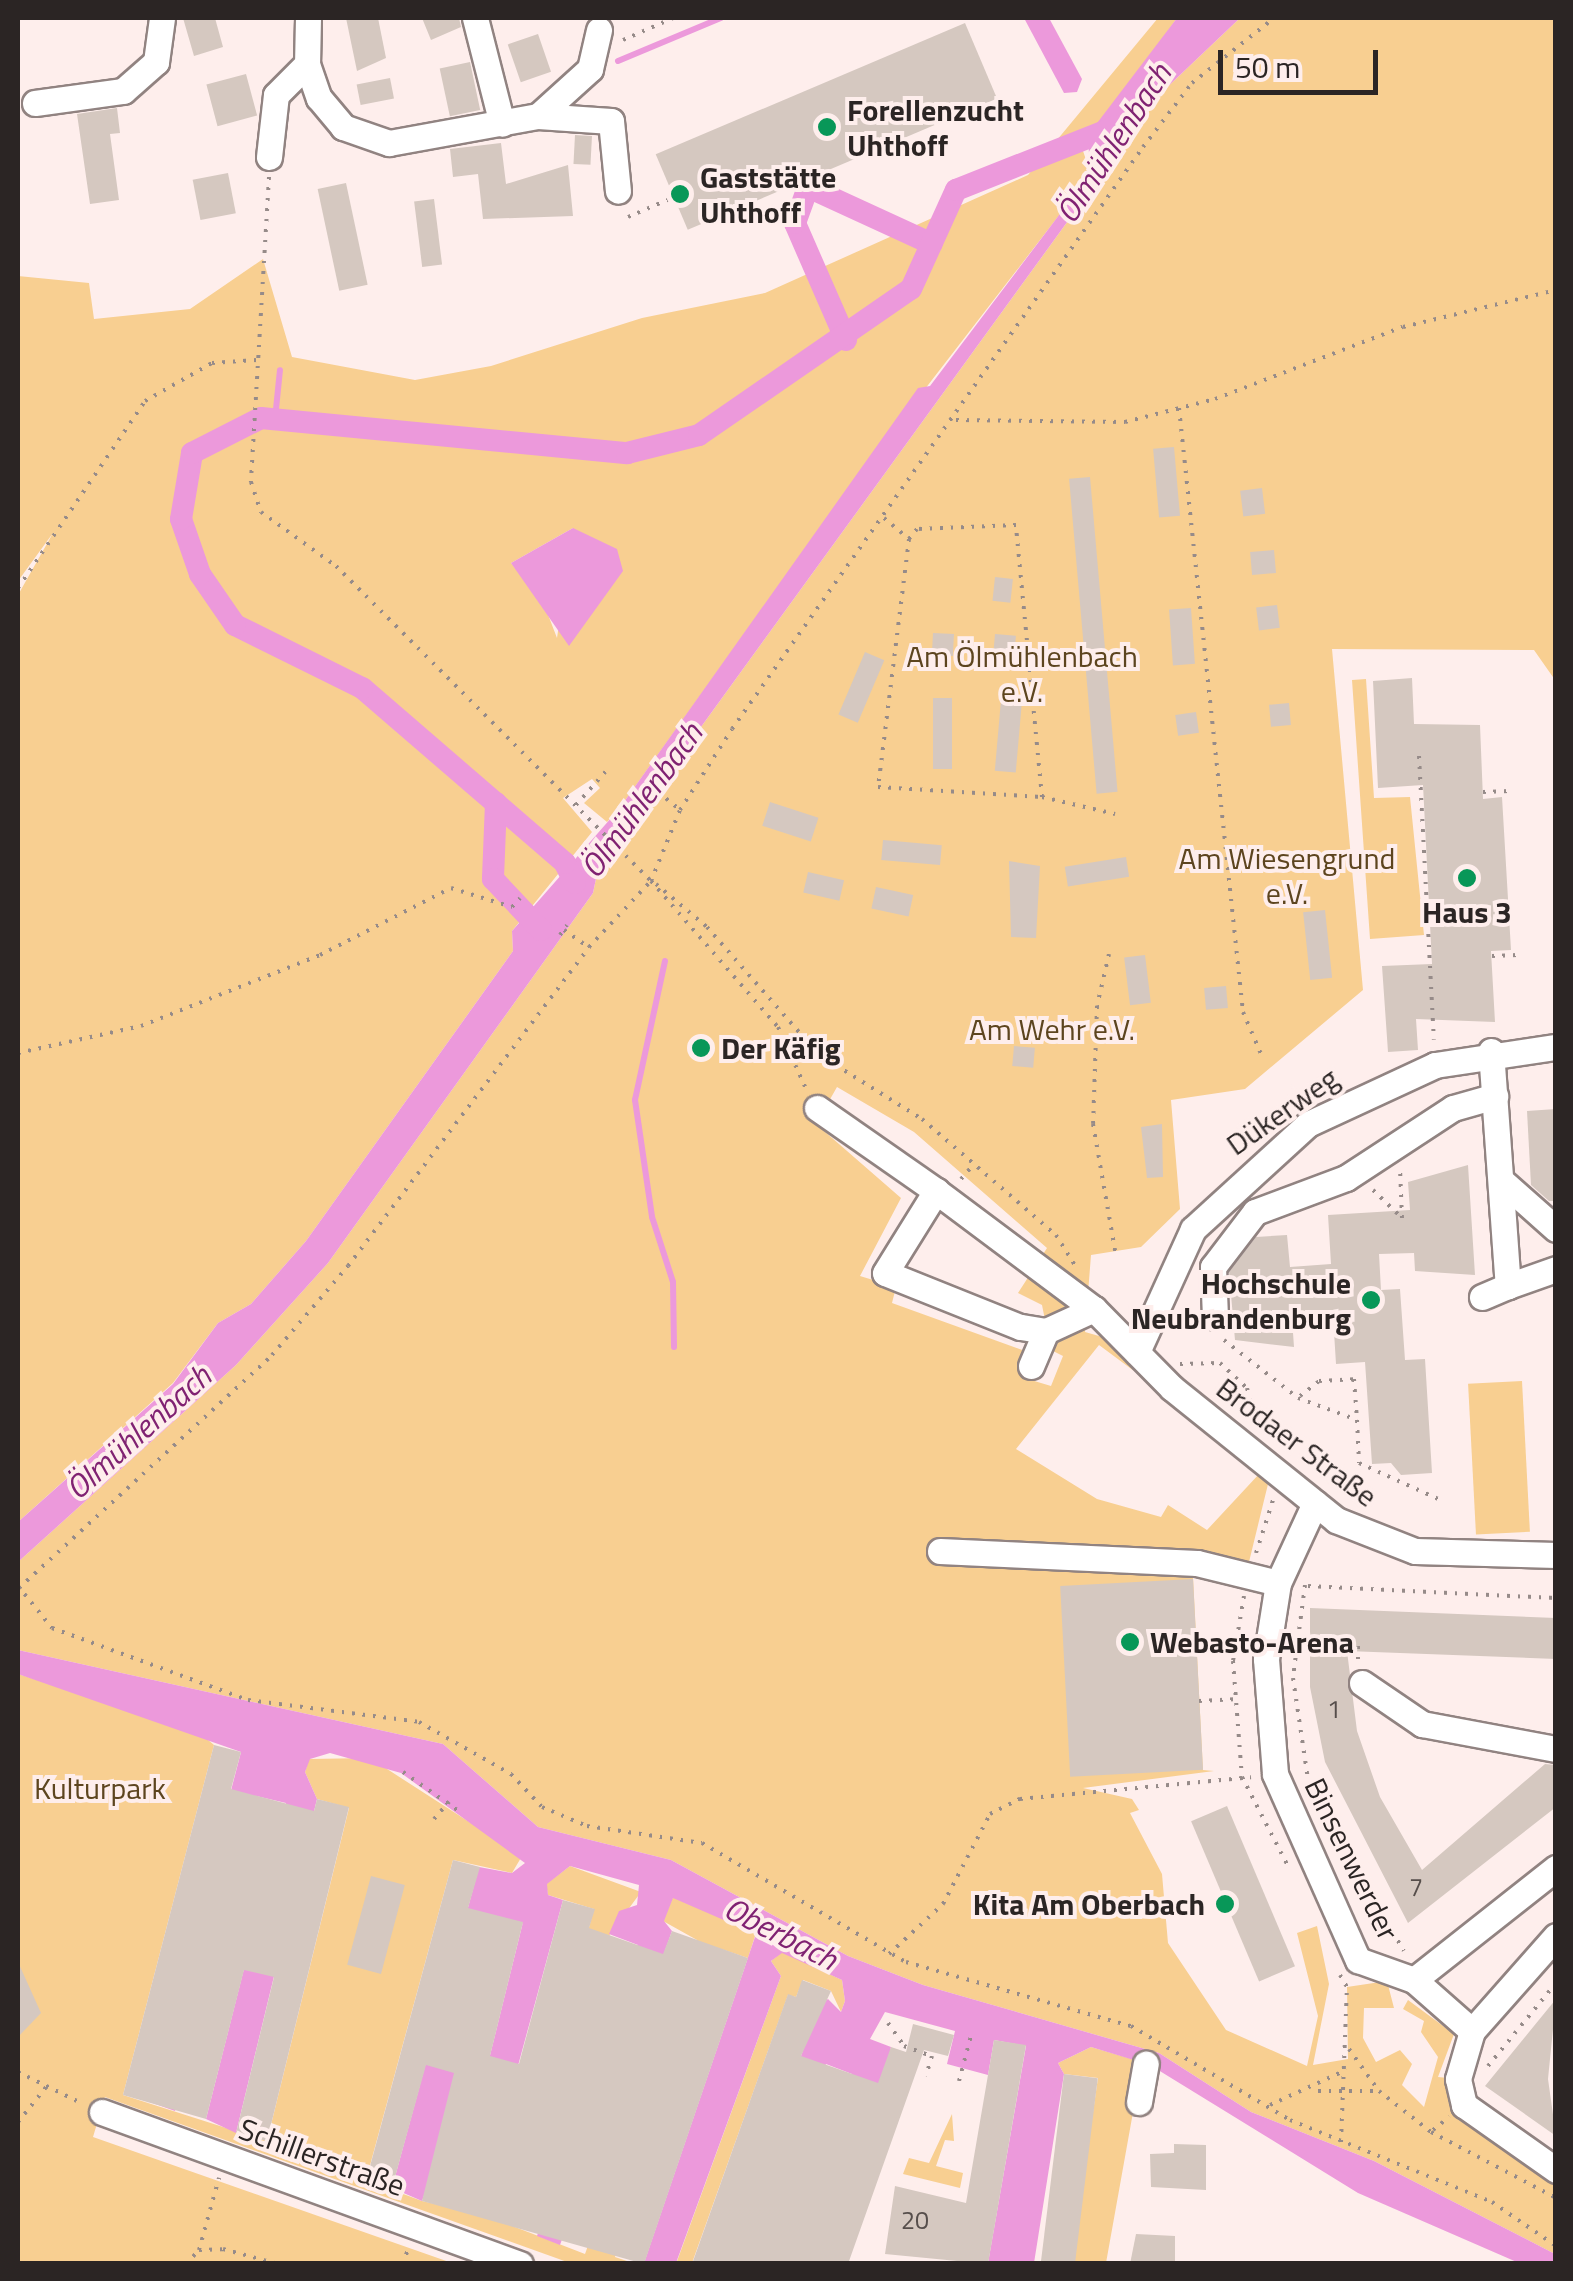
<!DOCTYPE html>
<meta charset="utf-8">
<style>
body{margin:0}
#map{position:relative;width:1573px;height:2281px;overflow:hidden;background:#feeeec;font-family:"Titillium Web",sans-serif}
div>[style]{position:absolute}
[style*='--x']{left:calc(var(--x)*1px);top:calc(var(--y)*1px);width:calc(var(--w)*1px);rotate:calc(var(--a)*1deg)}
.green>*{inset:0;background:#f8cf91;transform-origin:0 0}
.water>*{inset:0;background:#ec99db}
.stream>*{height:6px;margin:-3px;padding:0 3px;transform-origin:3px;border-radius:3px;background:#ec99db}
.canal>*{height:22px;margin:-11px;padding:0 11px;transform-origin:11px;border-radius:11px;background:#ec99db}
.building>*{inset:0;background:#d5c8c0;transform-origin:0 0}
.path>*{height:4px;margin-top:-2px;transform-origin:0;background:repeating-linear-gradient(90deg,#968b89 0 2.5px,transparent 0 10.5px)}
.roads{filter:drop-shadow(2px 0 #918381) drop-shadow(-2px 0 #918381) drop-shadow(0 2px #918381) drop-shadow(0 -2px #918381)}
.minor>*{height:25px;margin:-12.5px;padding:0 12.5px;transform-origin:12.5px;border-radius:12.5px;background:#fff}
.dots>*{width:28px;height:28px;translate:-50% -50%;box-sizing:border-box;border:5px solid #feeeec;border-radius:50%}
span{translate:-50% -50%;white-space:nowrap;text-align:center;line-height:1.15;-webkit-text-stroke:8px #feeeec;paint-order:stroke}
.number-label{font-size:25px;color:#564e4b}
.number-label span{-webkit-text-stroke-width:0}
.poi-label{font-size:30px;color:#2b2524;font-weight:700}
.left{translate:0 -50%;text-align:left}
.right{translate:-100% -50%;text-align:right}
.park-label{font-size:30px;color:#5d451f}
.street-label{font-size:30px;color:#2b2524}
.water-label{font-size:32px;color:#802272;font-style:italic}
.frame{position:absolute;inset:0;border:20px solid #2b2524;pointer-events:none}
.scale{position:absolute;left:1218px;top:50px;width:160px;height:45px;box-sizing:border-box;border:5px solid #2b2524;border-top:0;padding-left:12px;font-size:30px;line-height:35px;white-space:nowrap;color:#2b2524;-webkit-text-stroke:8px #feeeec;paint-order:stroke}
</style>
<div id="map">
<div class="green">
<div style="clip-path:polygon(evenodd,1158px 18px,1177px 18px,1083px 151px,1091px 174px,847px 490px,619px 809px,607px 822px,584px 803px,600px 788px,592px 779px,563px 798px,592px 832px,512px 931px,513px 951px,306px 1241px,251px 1304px,218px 1323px,173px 1383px,18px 1522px,18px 595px,53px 533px,18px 581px,18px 276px,89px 283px,94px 319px,190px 309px,263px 259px,292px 357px,415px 380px,491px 366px,642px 318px,765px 293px,1028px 175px,1158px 18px,573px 528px,557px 638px,542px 599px,511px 563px,573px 528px)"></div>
<div style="clip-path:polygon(evenodd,1240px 18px,1555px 18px,1555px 680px,1534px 650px,1332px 649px,1363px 990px,1245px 1089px,1171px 1100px,1180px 1209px,1141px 1247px,1091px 1255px,1085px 1332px,1106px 1338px,1134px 1371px,1099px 1345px,1016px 1449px,1097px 1499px,1161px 1517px,1168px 1505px,1207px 1530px,1260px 1473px,1269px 1480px,1249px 1562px,1203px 1551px,1193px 1577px,1203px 1770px,1214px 1771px,1083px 1788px,1132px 1799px,1139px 1810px,1130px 1813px,1162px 1874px,1168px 1943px,1226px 2030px,1307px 2066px,1318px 2016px,1297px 1933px,1317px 1926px,1329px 1984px,1313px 2065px,1348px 2059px,1347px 1987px,1387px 1981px,1394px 2008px,1364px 2008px,1363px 2038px,1376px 2062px,1400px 2050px,1412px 2064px,1402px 2085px,1424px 2107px,1438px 2057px,1421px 2032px,1424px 2021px,1403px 2009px,1408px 2000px,1454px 2034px,1438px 2077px,1458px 2079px,1460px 2094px,1555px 2170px,1555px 2254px,1374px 2161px,1251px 2112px,1159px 2053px,923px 1985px,848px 1956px,671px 1860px,538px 1827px,443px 1744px,18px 1650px,18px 1562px,236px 1365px,328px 1263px,593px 893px,598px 869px,1160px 94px,1240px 18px,837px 1087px,914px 1132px,1047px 1248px,1018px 1293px,1042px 1305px,1051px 1350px,1063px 1356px,1051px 1386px,1021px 1377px,1028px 1352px,892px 1303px,896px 1287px,860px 1276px,901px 1198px,816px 1124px,837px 1087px)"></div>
<div style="clip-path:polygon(1366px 679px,1374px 798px,1410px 797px,1424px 935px,1370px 939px,1352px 680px)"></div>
<div style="left:1522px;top:1381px;width:151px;height:54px;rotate:87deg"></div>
<div style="clip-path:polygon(18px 1674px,194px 1728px,214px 1745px,123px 2095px,267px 2141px,349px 1808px,317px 1799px,305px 1772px,309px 1759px,370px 1758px,522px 1856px,512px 1873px,453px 1860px,366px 2180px,422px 2201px,509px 2221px,594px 1909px,548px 1895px,546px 1884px,570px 1866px,641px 1892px,610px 1934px,515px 2227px,585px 2254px,697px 1940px,663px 1921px,673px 1897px,756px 1933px,748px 1958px,721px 1949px,615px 2257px,633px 2263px,570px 2263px,105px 2097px,93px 2137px,452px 2263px,18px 2263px)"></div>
<div style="clip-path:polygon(782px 1952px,842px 1980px,845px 2001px,841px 2012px,831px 1991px,803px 1980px,796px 1997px,788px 1995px,692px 2263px,676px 2264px,781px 1976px,771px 1961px)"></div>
<div style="clip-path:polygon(1091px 2047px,1142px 2062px,1106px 2263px,1071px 2263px,1098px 2078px,1064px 2074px,1058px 2063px)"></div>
<div style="clip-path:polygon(952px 2114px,954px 2141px,945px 2140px,936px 2166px,963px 2173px,960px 2188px,903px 2174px,909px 2158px,929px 2163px)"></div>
</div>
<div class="water">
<div style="clip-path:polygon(1024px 18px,1049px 18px,1082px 79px,1077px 92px,1064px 93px)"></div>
<div style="clip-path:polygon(1177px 18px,1240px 18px,1160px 94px,598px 869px,593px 893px,328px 1263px,236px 1365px,18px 1562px,18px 1522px,173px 1384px,218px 1323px,251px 1304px,306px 1241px,513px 951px,512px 931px,619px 809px,918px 388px,930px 386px,1090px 174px,1088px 135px)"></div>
<div style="clip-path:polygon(573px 528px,617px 549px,623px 571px,569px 646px,511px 563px)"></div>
<div style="clip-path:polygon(18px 1650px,443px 1744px,538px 1827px,671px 1860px,848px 1956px,923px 1985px,1159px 2053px,1251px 2112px,1374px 2161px,1555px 2254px,1555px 2263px,1519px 2263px,1358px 2193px,1150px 2065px,1091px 2047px,1058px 2063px,1064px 2074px,1034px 2263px,988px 2263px,1026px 2046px,994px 2040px,988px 2075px,947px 2064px,955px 2031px,885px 2012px,870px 2039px,891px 2047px,886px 2072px,815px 2263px,852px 2074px,826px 2064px,728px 2263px,819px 2005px,828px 1999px,841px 2012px,845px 2001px,842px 1980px,782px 1953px,771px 1961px,781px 1976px,676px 2263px,644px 2263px,756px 1934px,673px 1898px,664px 1921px,672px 1931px,560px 2245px,537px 2236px,638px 1945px,609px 1934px,619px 1911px,637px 1905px,639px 1885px,570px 1866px,547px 1884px,548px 1895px,563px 1900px,478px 2213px,452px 2209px,523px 1922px,422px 2201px,392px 2188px,479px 1867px,512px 1873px,525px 1863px,401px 1773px,330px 1753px,310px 1759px,305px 1772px,317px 1799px,236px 2133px,206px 2119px,286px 1803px,256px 1796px,175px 2111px,150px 2102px,241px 1752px,18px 1674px)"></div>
</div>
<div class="stream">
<div style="--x:618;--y:61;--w:112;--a:-22.7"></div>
<div style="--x:275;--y:419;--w:49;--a:-84.2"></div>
<div style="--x:665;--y:961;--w:142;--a:102.2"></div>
<div style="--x:635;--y:1100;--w:118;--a:81.7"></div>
<div style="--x:652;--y:1217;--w:68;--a:72.1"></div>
<div style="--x:673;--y:1282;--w:65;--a:89.1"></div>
</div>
<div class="canal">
<div style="--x:846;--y:340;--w:128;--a:-113.6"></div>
<div style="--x:795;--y:223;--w:38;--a:-70"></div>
<div style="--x:808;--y:187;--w:136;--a:24.7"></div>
<div style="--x:496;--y:803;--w:76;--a:92.3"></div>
<div style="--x:493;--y:879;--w:70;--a:46.7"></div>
<div style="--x:575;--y:883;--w:22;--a:-117"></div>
<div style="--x:565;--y:863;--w:268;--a:-139.2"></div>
<div style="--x:362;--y:688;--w:142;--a:-153.6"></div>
<div style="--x:235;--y:625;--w:62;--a:-124.5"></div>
<div style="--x:200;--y:574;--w:58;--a:-109.1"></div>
<div style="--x:181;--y:519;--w:67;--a:-80.5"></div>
<div style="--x:192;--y:453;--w:77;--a:-26.9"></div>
<div style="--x:261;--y:418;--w:368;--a:5.5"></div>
<div style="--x:627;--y:453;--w:74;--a:-14"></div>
<div style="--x:699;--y:435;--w:257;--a:-34.6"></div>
<div style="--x:911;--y:289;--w:109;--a:-65.6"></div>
<div style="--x:956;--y:190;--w:174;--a:-21.6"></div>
</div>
<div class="building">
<div style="clip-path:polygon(183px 18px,215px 18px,223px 47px,194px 56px)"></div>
<div style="clip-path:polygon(346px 18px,378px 18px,386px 58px,357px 71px)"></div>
<div style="clip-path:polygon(422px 18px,459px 18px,461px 27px,431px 40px)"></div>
<div style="left:965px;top:23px;width:82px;height:336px;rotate:67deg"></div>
<div style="left:538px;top:34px;width:40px;height:32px;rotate:71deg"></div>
<div style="left:470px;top:62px;width:49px;height:31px;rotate:78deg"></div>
<div style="left:246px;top:74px;width:43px;height:41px;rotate:75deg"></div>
<div style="left:390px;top:78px;width:21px;height:34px;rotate:79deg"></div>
<div style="clip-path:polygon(117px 108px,120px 133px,110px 134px,119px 200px,90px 204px,77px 114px)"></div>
<div style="left:575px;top:135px;width:17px;height:29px;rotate:3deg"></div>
<div style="clip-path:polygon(501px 143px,506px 184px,568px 165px,573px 216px,483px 219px,478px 174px,453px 177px,450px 149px)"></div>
<div style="left:228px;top:173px;width:41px;height:36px;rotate:79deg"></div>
<div style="left:346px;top:183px;width:104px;height:29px;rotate:78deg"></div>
<div style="left:434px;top:199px;width:66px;height:20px;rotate:83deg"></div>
<div style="left:1174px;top:447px;width:69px;height:21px;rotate:85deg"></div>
<div style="left:1090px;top:477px;width:316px;height:21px;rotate:85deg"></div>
<div style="left:1262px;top:488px;width:26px;height:22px;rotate:83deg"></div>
<div style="left:1274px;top:550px;width:23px;height:24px;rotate:85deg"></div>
<div style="left:995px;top:577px;width:18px;height:24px;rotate:6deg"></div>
<div style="left:1277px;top:605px;width:23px;height:21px;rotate:83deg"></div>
<div style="left:1191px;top:608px;width:56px;height:22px;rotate:86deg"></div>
<div style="left:933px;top:633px;width:21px;height:22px;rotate:3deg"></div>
<div style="left:995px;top:634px;width:21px;height:22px;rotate:5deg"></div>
<div style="left:865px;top:652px;width:21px;height:68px;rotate:23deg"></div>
<div style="clip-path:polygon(1412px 678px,1414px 724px,1480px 725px,1483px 799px,1502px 797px,1511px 950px,1491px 951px,1495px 1022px,1416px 1019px,1418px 1050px,1388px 1052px,1382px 966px,1432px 964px,1423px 785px,1378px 788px,1373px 681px)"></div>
<div style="left:933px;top:698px;width:19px;height:71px"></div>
<div style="left:1001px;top:700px;width:21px;height:71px;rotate:5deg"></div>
<div style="left:1289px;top:703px;width:22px;height:20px;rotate:85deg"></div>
<div style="left:1196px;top:712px;width:21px;height:21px;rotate:82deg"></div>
<div style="left:770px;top:802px;width:51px;height:25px;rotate:18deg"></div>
<div style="left:883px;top:840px;width:59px;height:20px;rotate:5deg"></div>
<div style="left:1126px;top:857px;width:20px;height:62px;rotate:81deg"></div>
<div style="clip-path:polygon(1009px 861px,1040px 866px,1036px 938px,1011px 937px)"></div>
<div style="left:808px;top:872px;width:37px;height:21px;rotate:13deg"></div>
<div style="left:876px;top:887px;width:38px;height:22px;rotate:12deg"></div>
<div style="left:1325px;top:910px;width:68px;height:22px;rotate:84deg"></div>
<div style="left:1145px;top:955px;width:48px;height:21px;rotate:83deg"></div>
<div style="left:1226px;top:986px;width:22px;height:22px;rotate:85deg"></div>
<div style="left:1014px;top:1046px;width:21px;height:20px;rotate:5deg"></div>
<div style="clip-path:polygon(1556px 1109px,1556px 1201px,1549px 1201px,1531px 1185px,1527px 1111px)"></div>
<div style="clip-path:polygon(1162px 1124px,1163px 1177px,1147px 1178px,1141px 1127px)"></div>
<div style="clip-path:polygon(1468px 1165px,1475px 1275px,1415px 1271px,1414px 1253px,1379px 1254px,1381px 1290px,1400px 1289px,1405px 1360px,1425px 1359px,1432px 1473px,1401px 1475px,1391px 1463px,1372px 1464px,1365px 1362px,1336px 1364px,1333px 1316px,1292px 1318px,1294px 1347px,1235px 1340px,1229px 1272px,1256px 1237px,1287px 1235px,1290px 1267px,1331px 1264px,1328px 1215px,1410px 1210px,1408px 1182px)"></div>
<div style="left:1193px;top:1579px;width:191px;height:133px;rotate:87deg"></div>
<div style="clip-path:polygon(1310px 1608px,1556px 1618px,1556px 1659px,1347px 1651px,1357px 1731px,1380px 1797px,1422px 1870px,1545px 1764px,1556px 1765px,1556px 1807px,1408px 1923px,1325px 1762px,1310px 1687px)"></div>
<div style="clip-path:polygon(214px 1745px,241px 1752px,231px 1789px,314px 1811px,317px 1799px,349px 1807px,267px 2141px,236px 2133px,274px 1977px,244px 1970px,206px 2119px,123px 2095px)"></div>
<div style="left:1227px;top:1806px;width:174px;height:39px;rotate:67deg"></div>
<div style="clip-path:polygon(453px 1860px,480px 1867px,468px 1908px,523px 1922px,490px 2056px,519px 2064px,563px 1900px,595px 1909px,589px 1928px,663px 1954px,672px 1931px,748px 1958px,644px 2264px,422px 2201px,454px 2073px,426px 2065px,392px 2188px,366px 2181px)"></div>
<div style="left:371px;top:1876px;width:35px;height:92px;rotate:15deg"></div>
<div style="clip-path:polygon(18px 1962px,41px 2013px,18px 2037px)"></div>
<div style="clip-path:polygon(802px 1980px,831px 1991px,801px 2056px,878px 2083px,891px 2047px,906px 2052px,913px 2024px,954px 2035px,948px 2056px,924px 2050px,848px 2264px,692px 2264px,788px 1994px,796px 1997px)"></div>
<div style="clip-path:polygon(1556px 1999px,1548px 2079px,1556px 2136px,1485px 2086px)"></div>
<div style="clip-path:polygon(994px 2040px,1026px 2045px,988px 2264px,885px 2254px,895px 2186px,966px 2203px)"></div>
<div style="left:1064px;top:2074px;width:34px;height:192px;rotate:7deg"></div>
<div style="clip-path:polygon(1174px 2144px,1206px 2145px,1206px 2190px,1151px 2187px,1150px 2154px,1174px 2153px)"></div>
<div style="clip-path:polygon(1136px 2234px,1175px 2236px,1175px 2264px,1130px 2264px)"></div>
</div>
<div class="path">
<div style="--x:623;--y:40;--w:55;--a:-23.7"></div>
<div style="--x:269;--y:177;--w:306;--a:93.4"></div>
<div style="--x:251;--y:482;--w:32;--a:72"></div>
<div style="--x:261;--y:512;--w:92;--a:35.8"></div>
<div style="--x:336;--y:566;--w:445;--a:45"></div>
<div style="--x:651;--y:881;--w:194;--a:49"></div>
<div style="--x:778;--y:1027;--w:70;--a:65.6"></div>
<div style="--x:628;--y:217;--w:50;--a:-23.5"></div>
<div style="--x:1179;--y:408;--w:607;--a:83.95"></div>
<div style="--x:1243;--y:1012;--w:46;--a:66.8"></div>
<div style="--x:956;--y:420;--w:169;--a:0.7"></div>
<div style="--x:1125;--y:422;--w:93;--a:-14.3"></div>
<div style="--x:1215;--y:399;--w:201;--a:-21"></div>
<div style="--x:1403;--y:327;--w:157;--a:-13.6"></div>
<div style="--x:884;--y:518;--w:33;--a:40"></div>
<div style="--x:909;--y:539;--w:250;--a:97.1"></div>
<div style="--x:878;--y:787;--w:164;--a:3.5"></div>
<div style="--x:1042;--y:797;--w:273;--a:-95.5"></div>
<div style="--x:1016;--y:525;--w:99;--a:177.7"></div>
<div style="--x:917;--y:529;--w:13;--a:129"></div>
<div style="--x:18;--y:588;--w:226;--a:-55.8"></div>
<div style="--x:145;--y:401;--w:77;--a:-29.6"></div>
<div style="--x:212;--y:363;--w:45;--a:-3.8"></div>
<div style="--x:1419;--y:756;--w:284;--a:87"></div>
<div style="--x:658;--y:792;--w:28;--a:39"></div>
<div style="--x:1483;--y:792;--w:27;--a:-2"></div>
<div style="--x:1042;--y:797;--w:75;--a:13.1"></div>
<div style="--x:654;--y:798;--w:13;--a:-58"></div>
<div style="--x:576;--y:805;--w:47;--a:-48.5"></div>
<div style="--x:656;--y:884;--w:67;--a:40.1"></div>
<div style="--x:707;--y:927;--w:169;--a:48.8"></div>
<div style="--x:818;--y:1054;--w:123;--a:32"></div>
<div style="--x:922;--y:1119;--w:177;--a:40.9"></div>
<div style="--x:1056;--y:1235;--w:36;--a:58"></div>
<div style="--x:564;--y:930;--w:29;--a:35"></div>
<div style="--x:560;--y:935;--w:12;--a:-55"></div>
<div style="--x:1109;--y:954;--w:53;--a:103"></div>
<div style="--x:1097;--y:1006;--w:118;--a:91.9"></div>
<div style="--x:1093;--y:1124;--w:134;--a:80.1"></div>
<div style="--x:1492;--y:956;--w:26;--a:-2"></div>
<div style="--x:18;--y:1053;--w:126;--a:-12.4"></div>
<div style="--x:141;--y:1026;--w:193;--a:-21.6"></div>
<div style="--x:320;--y:955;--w:147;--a:-27.1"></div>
<div style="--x:451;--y:888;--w:64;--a:17.3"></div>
<div style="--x:512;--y:907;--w:12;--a:-48"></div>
<div style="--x:961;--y:1179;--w:20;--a:-49"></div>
<div style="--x:1373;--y:1190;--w:40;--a:44"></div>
<div style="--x:1402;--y:1218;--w:50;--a:-92.3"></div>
<div style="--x:1224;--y:1340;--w:94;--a:38.1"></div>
<div style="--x:1298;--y:1398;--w:63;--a:20.4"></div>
<div style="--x:1357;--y:1420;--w:43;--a:87.3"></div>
<div style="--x:1359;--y:1463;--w:94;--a:24.4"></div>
<div style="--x:1180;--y:1364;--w:40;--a:-1.4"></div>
<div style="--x:1220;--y:1363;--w:37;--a:43"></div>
<div style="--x:1247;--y:1388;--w:38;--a:76"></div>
<div style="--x:1300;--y:1396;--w:24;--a:-38"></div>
<div style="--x:1319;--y:1381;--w:35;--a:-3"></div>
<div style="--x:1354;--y:1379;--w:41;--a:85.8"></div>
<div style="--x:1256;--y:1553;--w:56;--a:-72.2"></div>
<div style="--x:1305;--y:1585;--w:94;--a:97.4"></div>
<div style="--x:1293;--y:1678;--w:109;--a:81.6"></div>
<div style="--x:1309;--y:1786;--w:190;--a:60.1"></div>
<div style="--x:18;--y:1586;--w:54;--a:51"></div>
<div style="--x:52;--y:1628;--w:209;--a:20.2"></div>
<div style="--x:248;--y:1700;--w:172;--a:7.3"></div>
<div style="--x:419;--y:1722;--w:106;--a:29.5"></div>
<div style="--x:511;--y:1774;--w:45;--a:46.8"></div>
<div style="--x:542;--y:1807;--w:49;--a:22.9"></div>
<div style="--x:587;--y:1826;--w:116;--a:8.4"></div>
<div style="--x:702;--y:1843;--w:236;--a:30.3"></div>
<div style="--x:906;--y:1962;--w:234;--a:15.9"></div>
<div style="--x:1131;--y:2026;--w:185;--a:30.6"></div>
<div style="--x:1290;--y:2120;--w:218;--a:22.1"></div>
<div style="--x:1492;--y:2202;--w:78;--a:34.5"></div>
<div style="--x:1308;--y:1586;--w:248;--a:2.8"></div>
<div style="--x:19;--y:1588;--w:344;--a:-42.6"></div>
<div style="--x:272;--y:1355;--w:117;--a:-49.5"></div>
<div style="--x:348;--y:1266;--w:400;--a:-52.9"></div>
<div style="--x:589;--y:947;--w:91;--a:-46.8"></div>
<div style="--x:651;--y:881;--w:77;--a:-67.8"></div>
<div style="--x:680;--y:810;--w:96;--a:-57.3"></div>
<div style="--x:732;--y:729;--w:712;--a:-54.77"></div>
<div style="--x:1143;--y:147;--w:81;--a:-52.6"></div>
<div style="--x:1192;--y:83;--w:105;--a:-38.4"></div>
<div style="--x:1244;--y:1596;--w:66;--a:99.6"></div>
<div style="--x:1233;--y:1661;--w:116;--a:85.6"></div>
<div style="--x:1242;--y:1777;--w:102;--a:62.7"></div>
<div style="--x:1358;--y:1659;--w:21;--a:-90"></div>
<div style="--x:1199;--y:1701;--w:35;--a:-3"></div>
<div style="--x:403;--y:1772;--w:73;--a:35"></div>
<div style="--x:434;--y:1819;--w:23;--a:-49"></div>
<div style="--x:889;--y:1954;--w:74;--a:-42.8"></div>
<div style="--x:943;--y:1904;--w:102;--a:-62.4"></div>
<div style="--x:990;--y:1814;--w:34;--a:-27"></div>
<div style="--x:1020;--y:1799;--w:232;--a:-5.4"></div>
<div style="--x:1340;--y:1975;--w:14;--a:60"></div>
<div style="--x:888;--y:2023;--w:28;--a:55"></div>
<div style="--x:904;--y:2046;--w:30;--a:20"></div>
<div style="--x:932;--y:2056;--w:21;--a:107"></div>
<div style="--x:1349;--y:2049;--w:52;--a:54.5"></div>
<div style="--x:1379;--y:2091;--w:66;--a:38.3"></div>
<div style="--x:1431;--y:2132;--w:141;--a:27.8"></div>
<div style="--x:1488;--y:2066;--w:107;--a:-50.7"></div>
<div style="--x:18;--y:2072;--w:70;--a:26.2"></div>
<div style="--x:959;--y:2081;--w:47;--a:-75.1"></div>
<div style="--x:1318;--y:2091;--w:61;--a:0"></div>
<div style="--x:1270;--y:2105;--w:84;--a:-24.7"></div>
<div style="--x:18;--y:2122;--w:45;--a:-51.3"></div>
<div style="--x:1433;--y:2130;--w:21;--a:-39"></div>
<div style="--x:1341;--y:2142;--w:155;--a:-87.8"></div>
<div style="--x:199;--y:2250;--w:75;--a:-74.5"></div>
<div style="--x:186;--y:2264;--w:19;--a:-47"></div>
<div style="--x:199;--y:2250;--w:24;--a:-2"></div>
<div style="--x:223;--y:2249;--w:57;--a:15.3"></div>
<div style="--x:402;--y:2264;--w:15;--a:-67"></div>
</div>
<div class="roads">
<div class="minor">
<div style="--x:308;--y:18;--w:46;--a:91.2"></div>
<div style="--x:307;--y:64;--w:36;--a:71"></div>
<div style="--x:319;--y:98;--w:38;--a:50"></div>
<div style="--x:343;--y:127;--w:49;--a:19.2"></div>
<div style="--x:389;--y:143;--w:151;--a:-10.3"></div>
<div style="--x:538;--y:116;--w:70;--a:-42.1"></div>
<div style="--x:590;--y:69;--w:40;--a:-77"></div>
<div style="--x:475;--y:18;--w:109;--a:75.7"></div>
<div style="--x:35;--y:103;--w:89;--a:-7.8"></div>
<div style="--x:123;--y:91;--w:44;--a:-41.3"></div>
<div style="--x:156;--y:62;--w:44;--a:-82.2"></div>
<div style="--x:538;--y:116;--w:73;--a:3.9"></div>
<div style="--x:611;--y:121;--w:70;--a:84.3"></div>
<div style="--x:269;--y:157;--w:62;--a:-83.6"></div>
<div style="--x:276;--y:95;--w:44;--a:-45"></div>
<div style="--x:1491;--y:1051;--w:236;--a:85.9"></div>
<div style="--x:1508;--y:1286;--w:51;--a:-19.5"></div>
<div style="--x:817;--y:1108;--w:145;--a:34.9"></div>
<div style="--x:1503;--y:1182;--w:71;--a:41.6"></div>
<div style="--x:1482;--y:1297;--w:28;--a:-23"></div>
<div style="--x:1094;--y:1309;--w:53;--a:155.4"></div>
<div style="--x:1046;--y:1331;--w:26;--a:-171"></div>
<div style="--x:1020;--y:1327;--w:145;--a:-158.2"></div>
<div style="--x:885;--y:1273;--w:97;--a:-58.1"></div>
<div style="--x:936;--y:1191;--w:197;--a:36.8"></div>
<div style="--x:1094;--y:1309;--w:111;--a:45.4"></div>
<div style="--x:1172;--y:1388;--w:211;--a:38.8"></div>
<div style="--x:1336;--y:1520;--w:85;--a:21.4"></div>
<div style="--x:1415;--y:1551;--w:141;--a:1.6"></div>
<div style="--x:1215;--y:1317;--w:50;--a:-92.3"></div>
<div style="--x:1213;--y:1267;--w:69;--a:-52.6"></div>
<div style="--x:1255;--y:1212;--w:97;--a:-20.5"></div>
<div style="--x:1346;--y:1178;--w:128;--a:-33.2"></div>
<div style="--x:1453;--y:1108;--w:44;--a:-15.9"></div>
<div style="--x:1137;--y:1352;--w:135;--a:-65.5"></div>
<div style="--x:1193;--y:1229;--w:156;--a:-42.4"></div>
<div style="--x:1308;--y:1124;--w:140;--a:-24.9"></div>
<div style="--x:1435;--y:1065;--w:122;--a:-8.5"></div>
<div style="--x:1031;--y:1366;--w:38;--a:-67"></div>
<div style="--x:1315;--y:1503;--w:88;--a:114.8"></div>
<div style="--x:1278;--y:1583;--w:77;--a:99"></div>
<div style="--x:1266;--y:1659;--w:115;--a:85.5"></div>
<div style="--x:1275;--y:1774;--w:204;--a:66"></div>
<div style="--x:1358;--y:1960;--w:59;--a:19.7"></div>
<div style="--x:1414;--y:1980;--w:77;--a:41.3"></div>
<div style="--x:940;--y:1551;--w:257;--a:2.7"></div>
<div style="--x:1197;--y:1563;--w:83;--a:13.9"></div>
<div style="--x:1362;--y:1683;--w:73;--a:34.3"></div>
<div style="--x:1422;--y:1724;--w:136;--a:10.6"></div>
<div style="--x:1414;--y:1980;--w:181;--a:-38.3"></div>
<div style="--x:1472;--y:2031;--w:50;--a:106.3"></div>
<div style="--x:1458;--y:2079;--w:27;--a:77"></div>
<div style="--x:1464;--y:2105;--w:113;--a:35.2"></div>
<div style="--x:1472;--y:2031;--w:127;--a:-48.5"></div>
<div style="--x:1139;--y:2102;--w:39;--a:-80"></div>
<div style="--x:102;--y:2112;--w:445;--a:20"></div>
</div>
</div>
<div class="dots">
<div style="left:827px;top:127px;background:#089758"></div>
<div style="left:680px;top:194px;background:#089758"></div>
<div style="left:1467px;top:878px;background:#089758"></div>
<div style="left:701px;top:1048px;background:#089758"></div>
<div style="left:1371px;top:1300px;background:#089758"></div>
<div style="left:1130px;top:1642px;background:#089758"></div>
<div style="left:1225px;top:1904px;background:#089758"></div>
</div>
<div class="number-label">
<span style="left:1334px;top:1709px">1</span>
<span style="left:1416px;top:1887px">7</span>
<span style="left:915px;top:2220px">20</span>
</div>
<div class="poi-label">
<span class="left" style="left:847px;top:127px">Forellenzucht<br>Uhthoff</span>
<span class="left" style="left:700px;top:194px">Gaststätte<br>Uhthoff</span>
<span style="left:1467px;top:912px">Haus 3</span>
<span class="left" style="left:721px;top:1048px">Der Käfig</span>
<span class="right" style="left:1351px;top:1300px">Hochschule<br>Neubrandenburg</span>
<span class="left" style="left:1150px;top:1642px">Webasto-Arena</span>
<span class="right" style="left:1205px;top:1904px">Kita Am Oberbach</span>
</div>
<div class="park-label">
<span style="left:1022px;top:673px">Am Ölmühlenbach<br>e.V.</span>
<span style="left:1287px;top:875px">Am Wiesengrund<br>e.V.</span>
<span style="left:1052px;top:1029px">Am Wehr e.V.</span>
<span style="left:100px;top:1788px">Kulturpark</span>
</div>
<div class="street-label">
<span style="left:1282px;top:1111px;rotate:-35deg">Dükerweg</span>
<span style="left:1297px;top:1442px;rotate:37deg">Brodaer Straße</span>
<span style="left:1352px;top:1859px;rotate:64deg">Binsenwerder</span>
<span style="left:322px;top:2157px;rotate:20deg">Schillerstraße</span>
</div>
<div class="water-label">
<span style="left:1113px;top:143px;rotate:-57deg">Ölmühlenbach</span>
<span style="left:641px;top:800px;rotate:-54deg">Ölmühlenbach</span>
<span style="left:138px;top:1432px;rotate:-42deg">Ölmühlenbach</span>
<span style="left:781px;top:1933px;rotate:27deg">Oberbach</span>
</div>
<div class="frame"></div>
<div class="scale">50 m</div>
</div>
